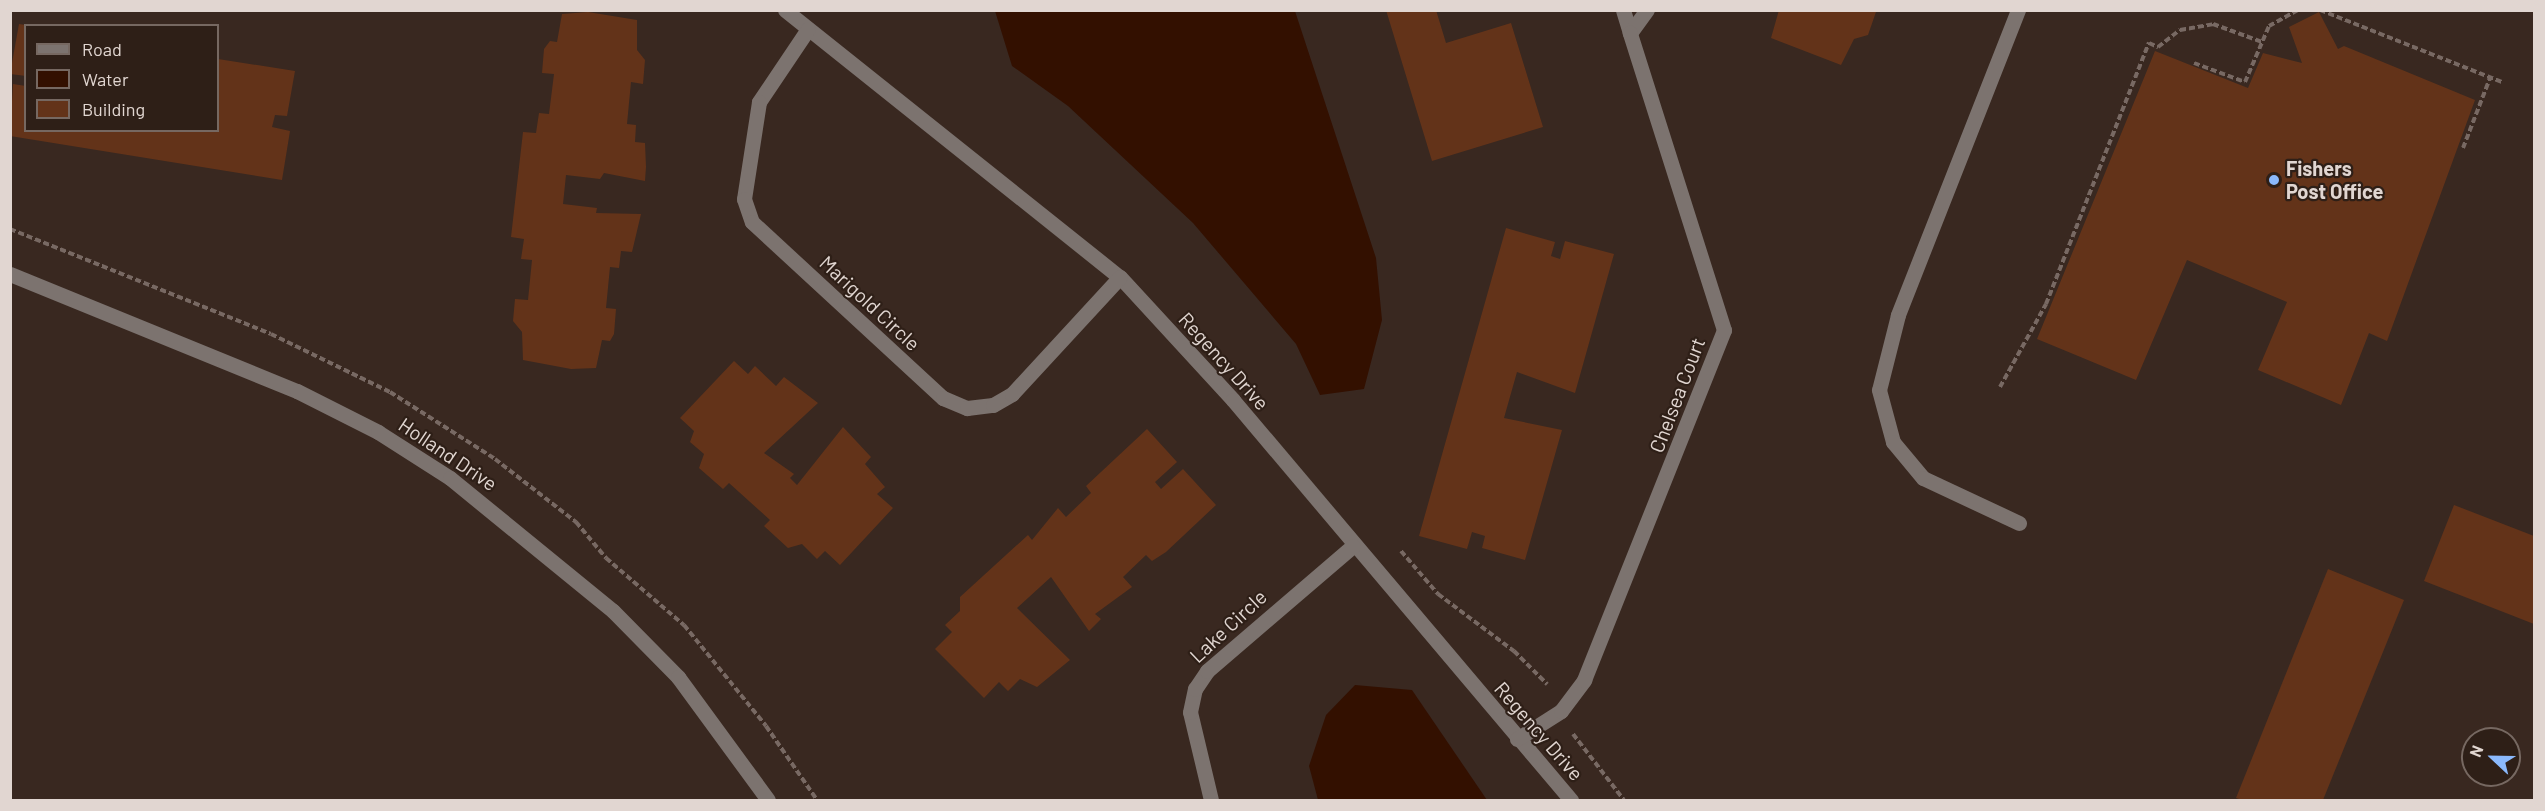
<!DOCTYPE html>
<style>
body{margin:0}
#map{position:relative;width:2545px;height:811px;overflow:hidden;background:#392820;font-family:Barlow,sans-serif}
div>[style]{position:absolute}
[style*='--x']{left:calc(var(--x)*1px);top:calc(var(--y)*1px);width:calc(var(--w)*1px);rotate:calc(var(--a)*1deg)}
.water>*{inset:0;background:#331000}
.building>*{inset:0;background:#633319}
.path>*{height:4px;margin-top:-2px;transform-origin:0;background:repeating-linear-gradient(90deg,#786963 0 6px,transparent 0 9px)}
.minor>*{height:15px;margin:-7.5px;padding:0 7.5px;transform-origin:7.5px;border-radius:7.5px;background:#7c736f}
.dots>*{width:16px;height:16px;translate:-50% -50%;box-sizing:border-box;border:3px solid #2e1f17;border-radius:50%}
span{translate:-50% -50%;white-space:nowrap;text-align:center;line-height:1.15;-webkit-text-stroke:4.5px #2e1f17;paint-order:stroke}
.poi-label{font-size:20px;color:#e1d6d1;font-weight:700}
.left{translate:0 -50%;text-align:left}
.street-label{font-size:20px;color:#e1d6d1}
.frame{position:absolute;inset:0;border:12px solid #e1d6d1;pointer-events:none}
.legend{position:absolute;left:24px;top:24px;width:195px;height:108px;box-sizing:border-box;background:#2e1f17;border:2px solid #766861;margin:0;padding:8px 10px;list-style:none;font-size:18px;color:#e1d6d1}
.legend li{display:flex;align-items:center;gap:12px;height:30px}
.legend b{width:30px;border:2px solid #766861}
.north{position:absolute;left:2461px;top:727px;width:60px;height:60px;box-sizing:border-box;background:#2e1f17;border:2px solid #766861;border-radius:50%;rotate:292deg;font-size:16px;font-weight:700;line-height:24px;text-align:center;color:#e1d6d1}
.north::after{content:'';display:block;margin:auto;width:21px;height:27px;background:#8bb9fc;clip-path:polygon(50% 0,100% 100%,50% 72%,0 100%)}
</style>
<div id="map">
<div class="water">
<div style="clip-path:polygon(995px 11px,1295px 11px,1376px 258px,1382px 320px,1364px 389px,1320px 395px,1296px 344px,1193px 223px,1068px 106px,1012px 66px)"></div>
<div style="clip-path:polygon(1355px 685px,1412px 690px,1487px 800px,1318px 800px,1309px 766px,1326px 715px)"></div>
</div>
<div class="building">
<div style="clip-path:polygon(1386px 10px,1436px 10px,1446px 43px,1511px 23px,1543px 127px,1432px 161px)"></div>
<div style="clip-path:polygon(1779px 10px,1871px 10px,1876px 12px,1868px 35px,1854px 39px,1841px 65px,1771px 38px)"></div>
<div style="clip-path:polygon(588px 12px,637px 20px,637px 50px,645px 60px,643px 84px,631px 82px,627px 124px,636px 125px,635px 142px,645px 143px,646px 167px,645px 181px,604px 173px,600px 179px,566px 175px,563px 204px,597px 208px,596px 213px,641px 214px,632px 252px,621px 251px,619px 268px,610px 267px,606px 308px,616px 309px,614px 334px,610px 341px,602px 340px,596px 368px,571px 369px,523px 360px,522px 332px,513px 321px,515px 299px,528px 300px,532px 260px,521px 259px,524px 239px,511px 237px,523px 132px,536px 133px,539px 113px,549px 114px,554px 74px,542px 73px,544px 49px,550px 41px,557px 42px,562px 14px)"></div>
<div style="clip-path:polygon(2319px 12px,2338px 49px,2344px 46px,2475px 100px,2387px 341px,2369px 333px,2341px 405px,2258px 370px,2287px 302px,2187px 260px,2136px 380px,2037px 339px,2155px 51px,2248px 88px,2263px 53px,2302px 63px,2289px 27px)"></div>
<div style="clip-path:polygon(19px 24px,26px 25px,26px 76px,10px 74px)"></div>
<div style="clip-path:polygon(218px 59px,295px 71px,287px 116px,275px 115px,272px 127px,290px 131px,282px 180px,10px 136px,13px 84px,26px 86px,26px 130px,218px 130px)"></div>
<div style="clip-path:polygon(1506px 228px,1555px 242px,1551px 256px,1560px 259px,1565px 241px,1614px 254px,1575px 393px,1517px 372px,1504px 418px,1562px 430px,1525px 560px,1482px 548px,1485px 536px,1472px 532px,1467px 549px,1419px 536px)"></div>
<div style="clip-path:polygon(734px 361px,748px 374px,755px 366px,776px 386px,784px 377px,818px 403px,764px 453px,794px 474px,790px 478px,797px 485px,843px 427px,871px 457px,865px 464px,885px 487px,877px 494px,893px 508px,840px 565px,825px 551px,817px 559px,802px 544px,788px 548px,764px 526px,770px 520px,729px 483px,723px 489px,699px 468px,704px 454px,690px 442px,694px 431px,680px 418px)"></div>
<div style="clip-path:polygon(1147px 429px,1177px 462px,1155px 482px,1161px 489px,1183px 469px,1216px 505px,1166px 552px,1152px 561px,1146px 555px,1123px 577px,1132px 587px,1095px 614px,1101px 619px,1089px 631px,1051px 577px,1017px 608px,1070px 660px,1037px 687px,1020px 679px,1008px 691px,999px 682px,984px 698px,935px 649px,952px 632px,945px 625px,960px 611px,960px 597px,1028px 535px,1032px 540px,1058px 508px,1066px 517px,1091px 493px,1086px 486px)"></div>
<div style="clip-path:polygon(2454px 505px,2534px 536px,2534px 624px,2424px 581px)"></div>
<div style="clip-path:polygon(2328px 569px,2404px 600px,2323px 800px,2242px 800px,2236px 798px)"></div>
</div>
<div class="path">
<div style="--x:2320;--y:10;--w:196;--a:21.6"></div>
<div style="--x:2194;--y:63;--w:54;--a:20.4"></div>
<div style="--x:2245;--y:82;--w:61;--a:-66.8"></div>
<div style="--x:2269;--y:26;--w:33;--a:-29"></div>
<div style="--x:2463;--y:148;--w:75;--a:-68.9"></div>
<div style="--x:10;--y:229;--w:281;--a:21.9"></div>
<div style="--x:271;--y:334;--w:132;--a:26"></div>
<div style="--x:390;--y:392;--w:125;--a:32.5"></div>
<div style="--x:495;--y:459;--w:103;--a:37.9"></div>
<div style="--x:576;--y:522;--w:47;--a:50.2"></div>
<div style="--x:606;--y:558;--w:103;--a:40.7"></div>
<div style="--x:684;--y:625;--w:130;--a:50.9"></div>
<div style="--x:766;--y:726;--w:90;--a:55.4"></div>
<div style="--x:2000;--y:387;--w:95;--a:-61"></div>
<div style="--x:2046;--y:304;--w:281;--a:-68.5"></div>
<div style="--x:2149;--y:43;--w:10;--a:24"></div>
<div style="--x:2158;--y:47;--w:28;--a:-38"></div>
<div style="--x:2180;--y:30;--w:34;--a:-10"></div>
<div style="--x:2213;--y:24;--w:52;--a:20.2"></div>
<div style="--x:1401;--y:551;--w:57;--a:49.3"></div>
<div style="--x:1438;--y:594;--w:95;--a:36.9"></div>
<div style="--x:1514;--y:651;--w:47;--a:45"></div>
<div style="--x:1573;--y:734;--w:83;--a:52.3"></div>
</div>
<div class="minor">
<div style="--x:785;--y:10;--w:428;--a:38.6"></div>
<div style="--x:1120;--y:277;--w:167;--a:47.4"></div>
<div style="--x:1233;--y:400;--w:524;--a:49.8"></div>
<div style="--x:1623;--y:10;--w:24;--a:73"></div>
<div style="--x:1630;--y:33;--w:29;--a:-54"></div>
<div style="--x:2018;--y:10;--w:328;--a:111.5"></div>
<div style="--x:1898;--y:315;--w:77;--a:104.2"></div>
<div style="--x:1879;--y:390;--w:54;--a:74.9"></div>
<div style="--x:1893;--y:442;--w:47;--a:50.2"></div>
<div style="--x:1923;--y:478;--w:106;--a:25.1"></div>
<div style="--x:808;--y:29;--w:88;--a:123.9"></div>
<div style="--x:759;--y:102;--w:98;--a:98.8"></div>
<div style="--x:744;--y:199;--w:24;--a:71"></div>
<div style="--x:752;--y:222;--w:260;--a:42.7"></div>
<div style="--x:943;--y:398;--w:26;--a:23"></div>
<div style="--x:967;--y:408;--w:26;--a:-7"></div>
<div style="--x:993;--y:405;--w:22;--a:-30"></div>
<div style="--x:1012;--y:394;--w:159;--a:-47.3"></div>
<div style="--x:10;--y:274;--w:310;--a:22.2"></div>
<div style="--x:297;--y:391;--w:91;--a:26.8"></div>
<div style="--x:378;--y:432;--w:85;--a:32.6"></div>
<div style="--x:450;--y:478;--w:210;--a:39.2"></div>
<div style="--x:613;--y:611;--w:93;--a:45.4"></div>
<div style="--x:678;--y:677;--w:152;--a:53.8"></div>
<div style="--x:1517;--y:739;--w:52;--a:-32.5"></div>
<div style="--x:1561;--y:711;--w:39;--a:-53"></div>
<div style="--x:1584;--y:680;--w:377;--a:-68.2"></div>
<div style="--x:1724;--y:330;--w:312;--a:-107.6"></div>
<div style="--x:1211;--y:800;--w:90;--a:-103.4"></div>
<div style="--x:1190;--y:712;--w:24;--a:-78"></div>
<div style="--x:1195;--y:689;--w:22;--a:-56"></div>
<div style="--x:1207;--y:671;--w:192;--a:-40.6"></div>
</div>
<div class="dots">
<div style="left:2274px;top:180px;background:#8bb9fc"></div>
</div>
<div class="poi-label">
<span class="left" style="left:2286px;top:180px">Fishers<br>Post Office</span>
</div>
<div class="street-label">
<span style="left:870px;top:303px;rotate:43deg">Marigold Circle</span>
<span style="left:1224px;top:361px;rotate:48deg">Regency Drive</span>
<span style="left:1677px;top:395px;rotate:-69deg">Chelsea Court</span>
<span style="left:448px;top:454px;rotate:34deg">Holland Drive</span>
<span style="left:1228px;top:626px;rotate:-43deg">Lake Circle</span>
<span style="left:1539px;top:731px;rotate:49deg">Regency Drive</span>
</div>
<div class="frame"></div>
<ul class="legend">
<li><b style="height:8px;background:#7c736f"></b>Road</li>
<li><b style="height:16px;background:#331000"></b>Water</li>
<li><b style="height:16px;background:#633319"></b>Building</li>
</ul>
<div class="north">N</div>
</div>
